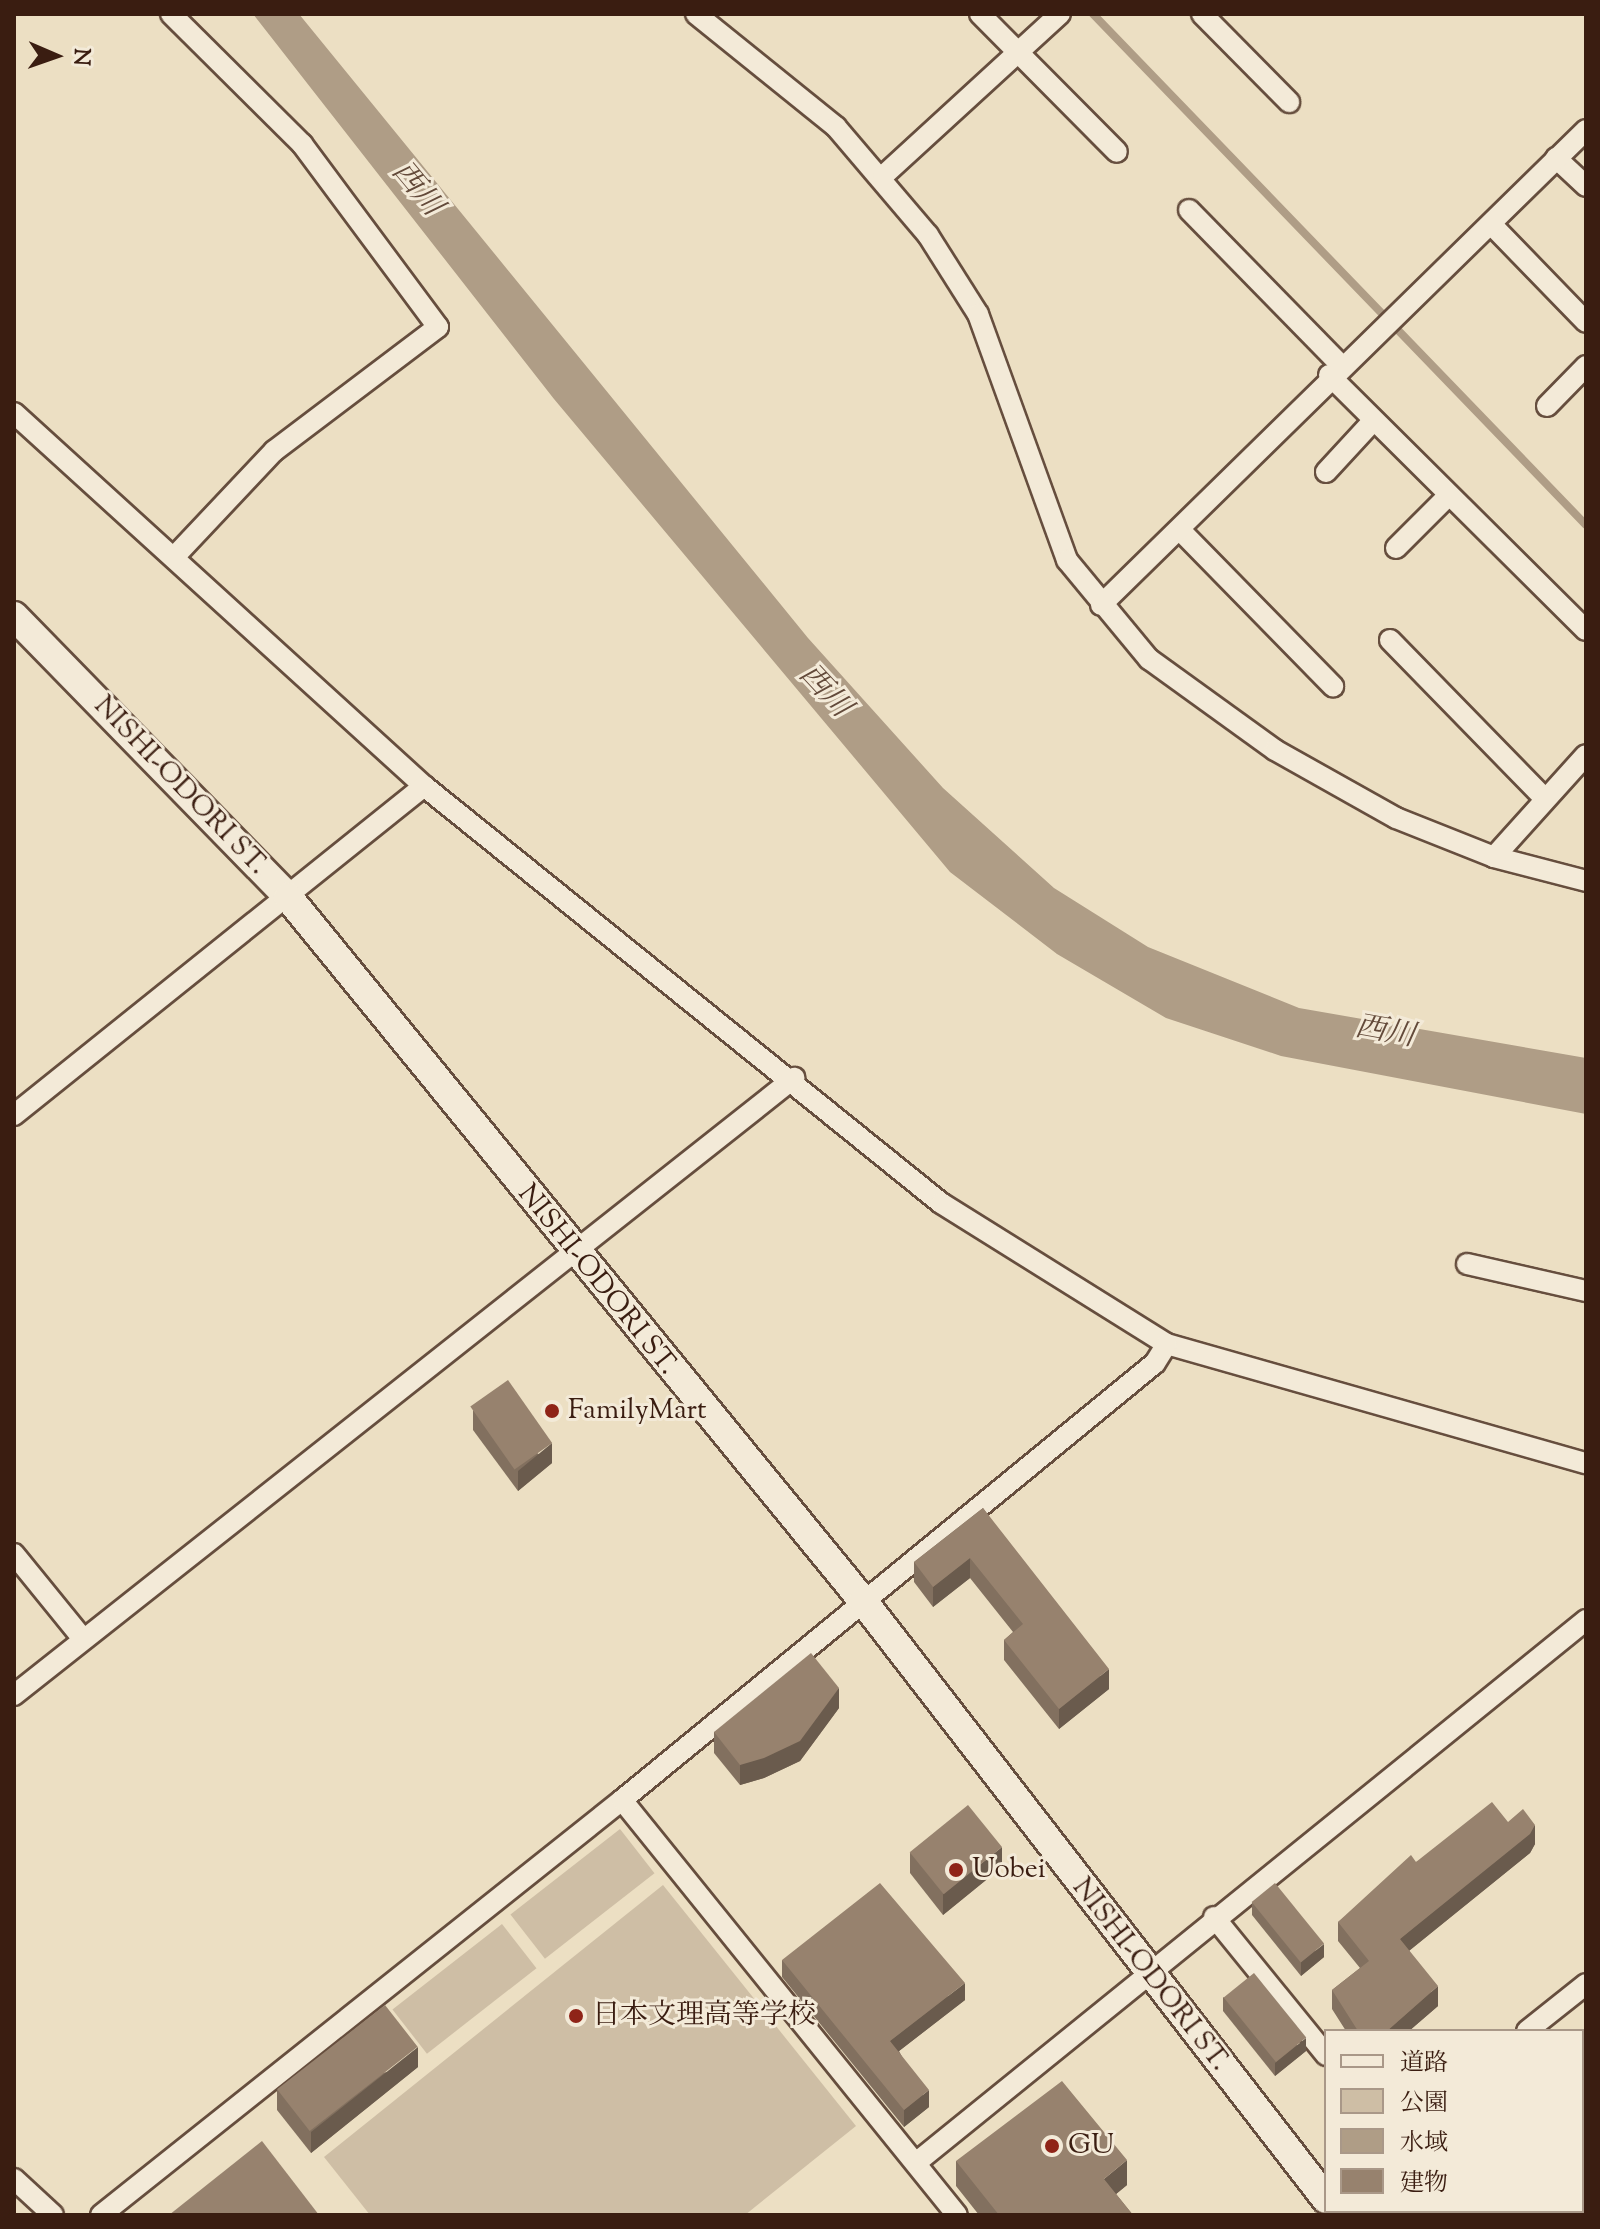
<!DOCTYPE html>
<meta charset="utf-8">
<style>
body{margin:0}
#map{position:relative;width:1600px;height:2229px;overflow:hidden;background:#ecdfc3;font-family:"Sorts Mill Goudy","Noto Serif JP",serif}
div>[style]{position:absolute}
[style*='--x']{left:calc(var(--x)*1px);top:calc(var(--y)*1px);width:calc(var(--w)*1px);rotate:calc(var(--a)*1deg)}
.green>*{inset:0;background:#cebea5;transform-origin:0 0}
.water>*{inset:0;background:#af9d86}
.stream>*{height:8px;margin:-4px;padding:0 4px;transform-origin:4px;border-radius:4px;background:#af9d86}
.roads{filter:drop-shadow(2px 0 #664e3e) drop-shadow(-2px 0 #664e3e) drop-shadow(0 2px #664e3e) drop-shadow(0 -2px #664e3e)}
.street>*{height:20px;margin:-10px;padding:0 10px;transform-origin:10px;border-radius:10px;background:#f3ead8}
.secondary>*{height:28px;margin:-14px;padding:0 14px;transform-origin:14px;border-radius:14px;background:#f3ead8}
.wall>*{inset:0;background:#82705f}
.shaded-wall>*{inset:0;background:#6a5b4d}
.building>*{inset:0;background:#97826e;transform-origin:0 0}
.dots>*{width:22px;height:22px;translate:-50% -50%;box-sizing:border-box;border:4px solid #f3ead8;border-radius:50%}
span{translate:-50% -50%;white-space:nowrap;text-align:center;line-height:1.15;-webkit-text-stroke:6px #f3ead8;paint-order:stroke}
.street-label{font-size:28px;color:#3a1d11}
.poi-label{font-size:28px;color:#3a1d11}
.left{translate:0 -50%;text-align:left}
.water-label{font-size:30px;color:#634a3a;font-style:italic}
.frame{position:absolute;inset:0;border:16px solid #3a1d11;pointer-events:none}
.legend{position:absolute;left:1324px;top:2029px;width:260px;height:184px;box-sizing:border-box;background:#f3ead8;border:2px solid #a99888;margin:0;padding:10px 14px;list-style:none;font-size:24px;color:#3a1d11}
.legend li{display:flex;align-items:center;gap:16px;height:40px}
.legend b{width:40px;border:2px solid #a99888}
.north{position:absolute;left:16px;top:16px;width:80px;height:80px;-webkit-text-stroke:6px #f3ead8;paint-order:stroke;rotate:92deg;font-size:22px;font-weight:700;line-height:32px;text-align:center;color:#3a1d11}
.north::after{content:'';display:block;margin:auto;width:28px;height:36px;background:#3a1d11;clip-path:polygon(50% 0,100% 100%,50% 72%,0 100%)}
</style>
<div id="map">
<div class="green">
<div style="left:620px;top:1829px;width:56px;height:139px;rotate:52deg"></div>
<div style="clip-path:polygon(663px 1885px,856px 2126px,745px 2215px,370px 2215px,324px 2157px)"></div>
<div style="left:502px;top:1924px;width:56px;height:139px;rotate:52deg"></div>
</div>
<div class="water">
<div style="clip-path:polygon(253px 14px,299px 14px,808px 638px,943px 788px,1054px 888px,1148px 947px,1299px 1008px,1586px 1058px,1586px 1114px,1281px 1056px,1166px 1018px,1057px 954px,950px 872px,554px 399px)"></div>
</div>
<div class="stream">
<div style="--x:1093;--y:14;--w:710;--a:46.03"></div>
</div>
<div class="roads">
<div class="street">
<div style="--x:171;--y:14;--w:185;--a:44.8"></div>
<div style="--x:302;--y:144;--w:228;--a:53.4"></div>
<div style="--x:438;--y:327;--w:206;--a:142.9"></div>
<div style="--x:274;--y:451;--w:141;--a:133.3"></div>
<div style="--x:696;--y:14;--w:180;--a:38.9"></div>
<div style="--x:836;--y:127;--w:142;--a:49.6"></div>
<div style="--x:928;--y:235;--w:93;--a:57.7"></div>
<div style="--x:978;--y:314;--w:262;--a:70.1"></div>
<div style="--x:1067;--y:560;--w:129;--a:50.4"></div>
<div style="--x:1149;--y:659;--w:155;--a:35.8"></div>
<div style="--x:1275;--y:750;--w:139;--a:29.3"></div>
<div style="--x:1396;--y:818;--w:105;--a:21.7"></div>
<div style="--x:1494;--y:857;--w:95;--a:14.6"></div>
<div style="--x:980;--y:14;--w:194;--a:45.2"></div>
<div style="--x:1202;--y:14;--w:124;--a:45.3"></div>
<div style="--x:1556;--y:158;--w:41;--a:43"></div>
<div style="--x:883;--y:176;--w:240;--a:-42.5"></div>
<div style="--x:1189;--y:210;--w:217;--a:45.6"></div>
<div style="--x:1491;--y:224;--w:136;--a:45.9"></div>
<div style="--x:1329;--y:375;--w:362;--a:44.8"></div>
<div style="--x:1547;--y:406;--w:56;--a:-45.7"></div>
<div style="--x:14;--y:413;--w:554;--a:42.29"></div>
<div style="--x:424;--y:786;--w:664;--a:38.89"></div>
<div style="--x:941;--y:1203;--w:266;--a:32"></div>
<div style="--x:1167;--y:1344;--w:436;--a:15.9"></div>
<div style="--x:1326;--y:472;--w:69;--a:-47.3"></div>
<div style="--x:1180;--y:530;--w:219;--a:45.6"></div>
<div style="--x:1396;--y:548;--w:75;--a:-45"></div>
<div style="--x:1101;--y:605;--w:679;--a:-44.4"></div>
<div style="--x:1390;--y:640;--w:219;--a:45.7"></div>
<div style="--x:1494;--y:857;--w:137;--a:-48"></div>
<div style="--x:14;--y:1115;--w:526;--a:-38.74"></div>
<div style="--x:1467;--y:1264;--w:122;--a:12.8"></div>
<div style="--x:14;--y:1554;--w:109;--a:50.9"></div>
<div style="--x:14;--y:1695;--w:995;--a:-38.34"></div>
<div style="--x:622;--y:1800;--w:533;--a:51.09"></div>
<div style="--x:1214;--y:1917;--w:178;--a:50.9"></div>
<div style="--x:1527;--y:2031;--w:75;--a:-38.5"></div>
<div style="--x:1582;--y:2143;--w:6;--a:51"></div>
<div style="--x:917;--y:2162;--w:861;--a:-39.01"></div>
<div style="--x:14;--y:2179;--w:53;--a:42.7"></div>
<div style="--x:1582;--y:2200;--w:5;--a:-37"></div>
<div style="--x:101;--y:2215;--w:666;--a:-38.54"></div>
<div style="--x:622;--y:1800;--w:689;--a:-39.35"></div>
<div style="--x:1155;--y:1363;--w:22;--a:-58"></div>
<div style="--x:1563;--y:2215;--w:6;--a:-39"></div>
</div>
<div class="secondary">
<div style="--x:14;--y:616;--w:392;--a:45.7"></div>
<div style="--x:288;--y:897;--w:909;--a:50.76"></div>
<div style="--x:863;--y:1601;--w:756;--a:52.25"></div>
</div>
</div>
<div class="wall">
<div style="clip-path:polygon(473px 1410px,552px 1463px,518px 1491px,473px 1430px)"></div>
<div style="clip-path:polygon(983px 1508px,1109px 1689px,1059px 1729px,1004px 1660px,1004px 1640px,1013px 1632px,970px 1578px,933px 1607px,914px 1582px,914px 1562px)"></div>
<div style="clip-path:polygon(839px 1708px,800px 1761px,764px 1778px,740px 1785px,714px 1753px,714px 1732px)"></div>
<div style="clip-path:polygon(1508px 1822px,1535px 1844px,1530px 1853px,1409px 1951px,1438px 2006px,1409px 2031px,1346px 2031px,1332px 2009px,1332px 1990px,1360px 1968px,1338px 1941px,1338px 1922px,1416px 1862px)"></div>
<div style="clip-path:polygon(910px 1853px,1002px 1867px,943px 1915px,910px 1873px)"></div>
<div style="clip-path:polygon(1252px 1902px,1324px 1957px,1301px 1976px,1252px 1915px)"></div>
<div style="clip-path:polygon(782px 1960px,965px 2000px,899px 2051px,929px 2107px,904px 2127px,782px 1977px)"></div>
<div style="clip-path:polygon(1223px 1997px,1306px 2051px,1275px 2076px,1223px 2011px)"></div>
<div style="clip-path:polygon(418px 2067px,311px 2153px,277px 2110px,277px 2090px)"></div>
<div style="clip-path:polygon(956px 2161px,1127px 2185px,1116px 2194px,1133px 2215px,979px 2215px,956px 2186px)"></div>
</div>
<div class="shaded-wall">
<div style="clip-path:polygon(552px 1443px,552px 1463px,518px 1491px,518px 1471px)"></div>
<div style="clip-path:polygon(970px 1558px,970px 1578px,933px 1607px,933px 1587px)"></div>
<div style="clip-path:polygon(1109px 1669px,1109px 1689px,1059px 1729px,1059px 1709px)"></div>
<div style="clip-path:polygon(839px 1688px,839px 1708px,800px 1761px,764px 1778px,740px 1785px,740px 1765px)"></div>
<div style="clip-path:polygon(1535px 1825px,1535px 1844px,1530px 1853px,1400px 1958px,1400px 1939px)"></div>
<div style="clip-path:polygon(1002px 1847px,1002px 1867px,943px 1915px,943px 1894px)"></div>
<div style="clip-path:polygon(1324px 1944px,1324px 1957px,1301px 1976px,1301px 1962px)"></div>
<div style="clip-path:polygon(965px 1983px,965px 2000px,890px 2058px,890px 2041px)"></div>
<div style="clip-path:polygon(1438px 1986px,1438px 2006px,1409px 2031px,1387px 2031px)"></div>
<div style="clip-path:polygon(1306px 2038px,1306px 2051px,1275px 2076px,1275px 2063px)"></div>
<div style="clip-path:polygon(418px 2047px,418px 2067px,311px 2153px,311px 2132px)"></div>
<div style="clip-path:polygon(929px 2090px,929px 2107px,904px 2127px,904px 2110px)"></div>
<div style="clip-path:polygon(1127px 2160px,1127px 2185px,1104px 2204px,1104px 2179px)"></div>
</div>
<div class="building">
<div style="left:508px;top:1380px;width:77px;height:46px;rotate:55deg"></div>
<div style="clip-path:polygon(983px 1508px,1109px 1669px,1059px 1709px,1004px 1640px,1023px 1624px,970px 1558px,933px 1587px,914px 1562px)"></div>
<div style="clip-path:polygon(811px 1653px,839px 1688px,800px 1741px,764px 1758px,740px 1765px,714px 1732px)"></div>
<div style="clip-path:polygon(1492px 1802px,1508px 1822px,1523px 1809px,1535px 1825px,1530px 1834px,1400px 1939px,1438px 1986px,1387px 2031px,1358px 2031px,1332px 1990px,1369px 1961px,1338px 1922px,1411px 1855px,1416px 1862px)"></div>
<div style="left:968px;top:1805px;width:54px;height:75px;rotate:51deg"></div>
<div style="clip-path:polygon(880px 1883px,965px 1983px,890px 2041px,929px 2090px,904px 2110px,782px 1960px)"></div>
<div style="left:1275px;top:1883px;width:78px;height:30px;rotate:51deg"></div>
<div style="left:1254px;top:1973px;width:83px;height:39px;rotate:51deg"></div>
<div style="left:385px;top:2005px;width:53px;height:137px;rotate:52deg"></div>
<div style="clip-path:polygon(1062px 2081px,1127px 2160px,1104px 2179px,1133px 2215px,999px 2215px,956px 2161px)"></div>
<div style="clip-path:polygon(262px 2141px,319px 2215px,169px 2215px)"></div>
<div style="left:1406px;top:2211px;width:103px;height:6px"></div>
</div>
<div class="dots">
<div style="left:552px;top:1411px;background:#8f2418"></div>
<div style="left:956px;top:1870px;background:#8f2418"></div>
<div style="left:576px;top:2016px;background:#8f2418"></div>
<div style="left:1052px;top:2146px;background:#8f2418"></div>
</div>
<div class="street-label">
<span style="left:180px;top:786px;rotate:46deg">NISHI-ODORI ST.</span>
<span style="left:597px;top:1280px;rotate:51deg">NISHI-ODORI ST.</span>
<span style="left:1150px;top:1975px;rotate:52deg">NISHI-ODORI ST.</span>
</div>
<div class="poi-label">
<span class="left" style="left:568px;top:1411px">FamilyMart</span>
<span class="left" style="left:972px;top:1870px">Uobei</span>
<span class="left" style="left:592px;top:2016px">日本文理高等学校</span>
<span class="left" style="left:1068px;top:2146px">GU</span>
</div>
<div class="water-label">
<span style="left:416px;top:190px;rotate:50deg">西川</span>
<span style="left:824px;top:692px;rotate:47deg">西川</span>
<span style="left:1385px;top:1033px;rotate:10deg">西川</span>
</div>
<div class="frame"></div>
<ul class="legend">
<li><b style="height:10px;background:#f3ead8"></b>道路</li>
<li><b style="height:22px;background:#cebea5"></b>公園</li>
<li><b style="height:22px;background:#af9d86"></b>水域</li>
<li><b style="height:22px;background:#97826e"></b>建物</li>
</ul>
<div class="north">N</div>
</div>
